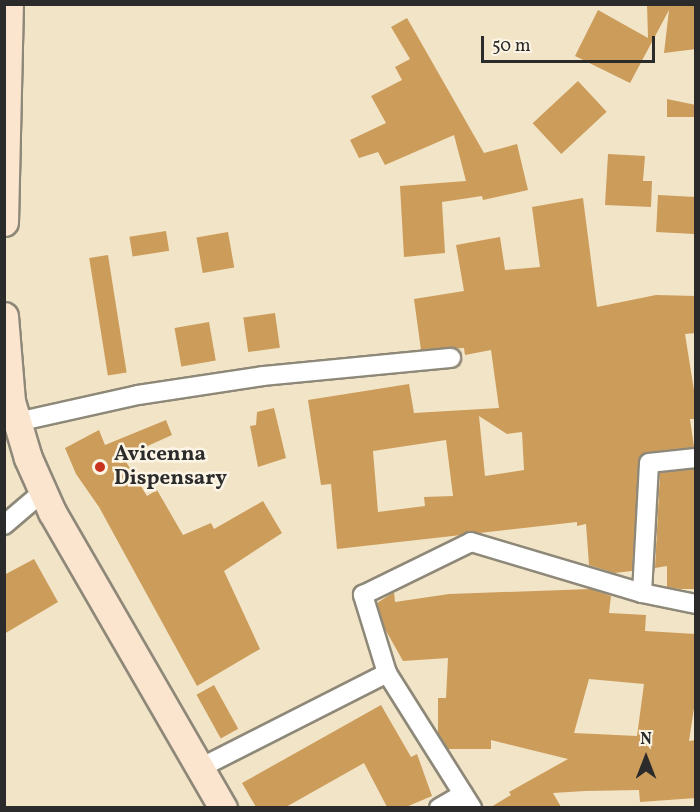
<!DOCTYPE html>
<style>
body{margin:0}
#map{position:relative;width:700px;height:812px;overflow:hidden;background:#f2e4c7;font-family:Vollkorn,serif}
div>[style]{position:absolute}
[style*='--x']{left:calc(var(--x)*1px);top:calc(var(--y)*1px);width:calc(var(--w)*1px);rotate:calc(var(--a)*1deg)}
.building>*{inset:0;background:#cc9c5a;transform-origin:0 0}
.roads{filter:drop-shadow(2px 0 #8e8879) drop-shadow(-2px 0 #8e8879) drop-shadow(0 2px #8e8879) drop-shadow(0 -2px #8e8879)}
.minor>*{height:18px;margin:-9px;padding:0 9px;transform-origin:9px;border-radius:9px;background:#fff}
.secondary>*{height:27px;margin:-13.5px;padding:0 13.5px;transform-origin:13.5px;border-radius:13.5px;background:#fce5cf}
.dots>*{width:16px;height:16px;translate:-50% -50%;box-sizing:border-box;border:3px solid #fcf5e5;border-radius:50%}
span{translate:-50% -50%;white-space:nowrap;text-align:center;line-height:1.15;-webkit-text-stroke:5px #fcf5e5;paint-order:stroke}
.poi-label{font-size:21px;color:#2b2b2b;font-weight:700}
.left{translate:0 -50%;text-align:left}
.frame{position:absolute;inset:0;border:6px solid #2b2b2b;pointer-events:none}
.north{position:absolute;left:616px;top:728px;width:60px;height:60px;-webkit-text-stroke:4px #fcf5e5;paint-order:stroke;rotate:0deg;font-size:16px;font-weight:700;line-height:24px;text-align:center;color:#2b2b2b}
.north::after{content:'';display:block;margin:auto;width:21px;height:27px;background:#2b2b2b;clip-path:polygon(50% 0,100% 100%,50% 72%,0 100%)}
.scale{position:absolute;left:481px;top:36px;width:174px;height:27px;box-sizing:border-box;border:3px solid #2b2b2b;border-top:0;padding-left:8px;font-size:18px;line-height:21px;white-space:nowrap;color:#2b2b2b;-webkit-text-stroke:4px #fcf5e5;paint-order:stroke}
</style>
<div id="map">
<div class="building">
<div style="clip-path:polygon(647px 4px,696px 4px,696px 49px,664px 53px,669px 10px,630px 83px,575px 56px,598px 10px,648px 38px)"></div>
<div style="clip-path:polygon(407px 18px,484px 153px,517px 144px,528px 190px,483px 200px,482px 196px,442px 202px,445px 253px,404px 257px,400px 186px,466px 181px,454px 135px,385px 165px,378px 152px,359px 158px,350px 140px,386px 123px,371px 96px,402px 80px,395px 67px,410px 59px,391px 27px)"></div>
<div style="left:578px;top:81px;width:42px;height:62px;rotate:47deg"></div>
<div style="clip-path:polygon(667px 99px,696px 105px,696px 117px,667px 117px)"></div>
<div style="clip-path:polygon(608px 154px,645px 156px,643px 181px,652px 181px,651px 207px,605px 205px)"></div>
<div style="left:658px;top:195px;width:38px;height:37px;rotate:3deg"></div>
<div style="clip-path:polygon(evenodd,583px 198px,597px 307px,656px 295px,696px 296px,696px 333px,685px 334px,696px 403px,696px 419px,690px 419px,694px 447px,648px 452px,639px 458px,632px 571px,614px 573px,589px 565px,586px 524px,577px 526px,577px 522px,337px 549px,331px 484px,321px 485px,308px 400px,409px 384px,414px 413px,499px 408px,491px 350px,465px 355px,464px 348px,421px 350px,414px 299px,464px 291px,456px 245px,500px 237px,505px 270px,540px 267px,532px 207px,583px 198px,479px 416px,507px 434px,522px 432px,524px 470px,485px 476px,479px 416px,583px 198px,446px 440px,453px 496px,424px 497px,425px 506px,378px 512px,373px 451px,446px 440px)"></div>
<div style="left:166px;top:231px;width:20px;height:37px;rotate:81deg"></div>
<div style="left:228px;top:232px;width:36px;height:32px;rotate:80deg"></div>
<div style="left:108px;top:255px;width:119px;height:19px;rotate:81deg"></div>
<div style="left:275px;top:313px;width:35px;height:32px;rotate:82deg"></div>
<div style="left:209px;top:322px;width:39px;height:35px;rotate:80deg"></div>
<div style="clip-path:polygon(274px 408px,286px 458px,258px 467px,250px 426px,256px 425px,257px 412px)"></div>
<div style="clip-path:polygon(166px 420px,172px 435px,123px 457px,147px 496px,157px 490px,183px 535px,211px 523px,214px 529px,263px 501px,282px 533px,224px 571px,260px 649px,197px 686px,99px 507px,76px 474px,65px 448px,99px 430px,105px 445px)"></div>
<div style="clip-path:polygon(696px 469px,696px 589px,680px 589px,667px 587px,667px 566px,655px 568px,660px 473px)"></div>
<div style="clip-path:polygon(34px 559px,58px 602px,4px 634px,4px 575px)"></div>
<div style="clip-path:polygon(evenodd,591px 589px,611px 596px,609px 613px,646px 615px,645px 631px,696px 634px,696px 695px,689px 741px,696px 740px,696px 798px,640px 802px,639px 790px,585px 791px,553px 793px,561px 807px,491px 807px,511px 795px,509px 792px,568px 759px,491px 740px,491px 749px,448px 749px,438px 733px,438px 698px,446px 698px,448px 658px,403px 661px,385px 629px,377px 603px,394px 592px,395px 602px,449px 594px,591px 589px,589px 679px,644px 684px,637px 736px,574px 733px,589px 679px)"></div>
<div style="left:214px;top:685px;width:50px;height:20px;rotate:61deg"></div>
<div style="clip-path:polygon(381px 705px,411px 757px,417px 754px,432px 796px,406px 807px,387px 807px,364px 763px,286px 807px,256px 807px,242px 783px)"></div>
</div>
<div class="roads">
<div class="minor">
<div style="--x:17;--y:422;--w:124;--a:-12.6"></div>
<div style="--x:138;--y:395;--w:126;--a:-8.6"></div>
<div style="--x:263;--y:376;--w:189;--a:-5.5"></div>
<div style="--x:4;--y:525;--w:54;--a:-40.5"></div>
<div style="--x:642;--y:593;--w:130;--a:-86.9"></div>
<div style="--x:649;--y:463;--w:47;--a:-6.1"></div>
<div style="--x:387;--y:673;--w:160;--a:57.8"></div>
<div style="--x:200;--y:768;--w:210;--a:-26.9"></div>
<div style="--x:387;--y:673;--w:82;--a:-107.1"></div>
<div style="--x:363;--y:595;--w:120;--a:-26.1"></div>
<div style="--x:471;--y:542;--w:178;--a:16.6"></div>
<div style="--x:642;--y:593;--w:55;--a:11.5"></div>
<div style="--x:439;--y:808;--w:28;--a:-30"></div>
</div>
<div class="secondary">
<div style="--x:4;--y:222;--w:218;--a:-88.7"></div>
<div style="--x:4;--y:316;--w:85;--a:85.3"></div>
<div style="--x:11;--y:401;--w:59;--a:73.4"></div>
<div style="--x:28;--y:458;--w:59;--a:66"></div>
<div style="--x:52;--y:512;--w:342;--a:60"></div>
</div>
</div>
<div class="dots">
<div style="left:100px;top:467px;background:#c8321e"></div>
</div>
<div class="poi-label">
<span class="left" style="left:114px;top:467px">Avicenna<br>Dispensary</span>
</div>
<div class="frame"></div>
<div class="north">N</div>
<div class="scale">50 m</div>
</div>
